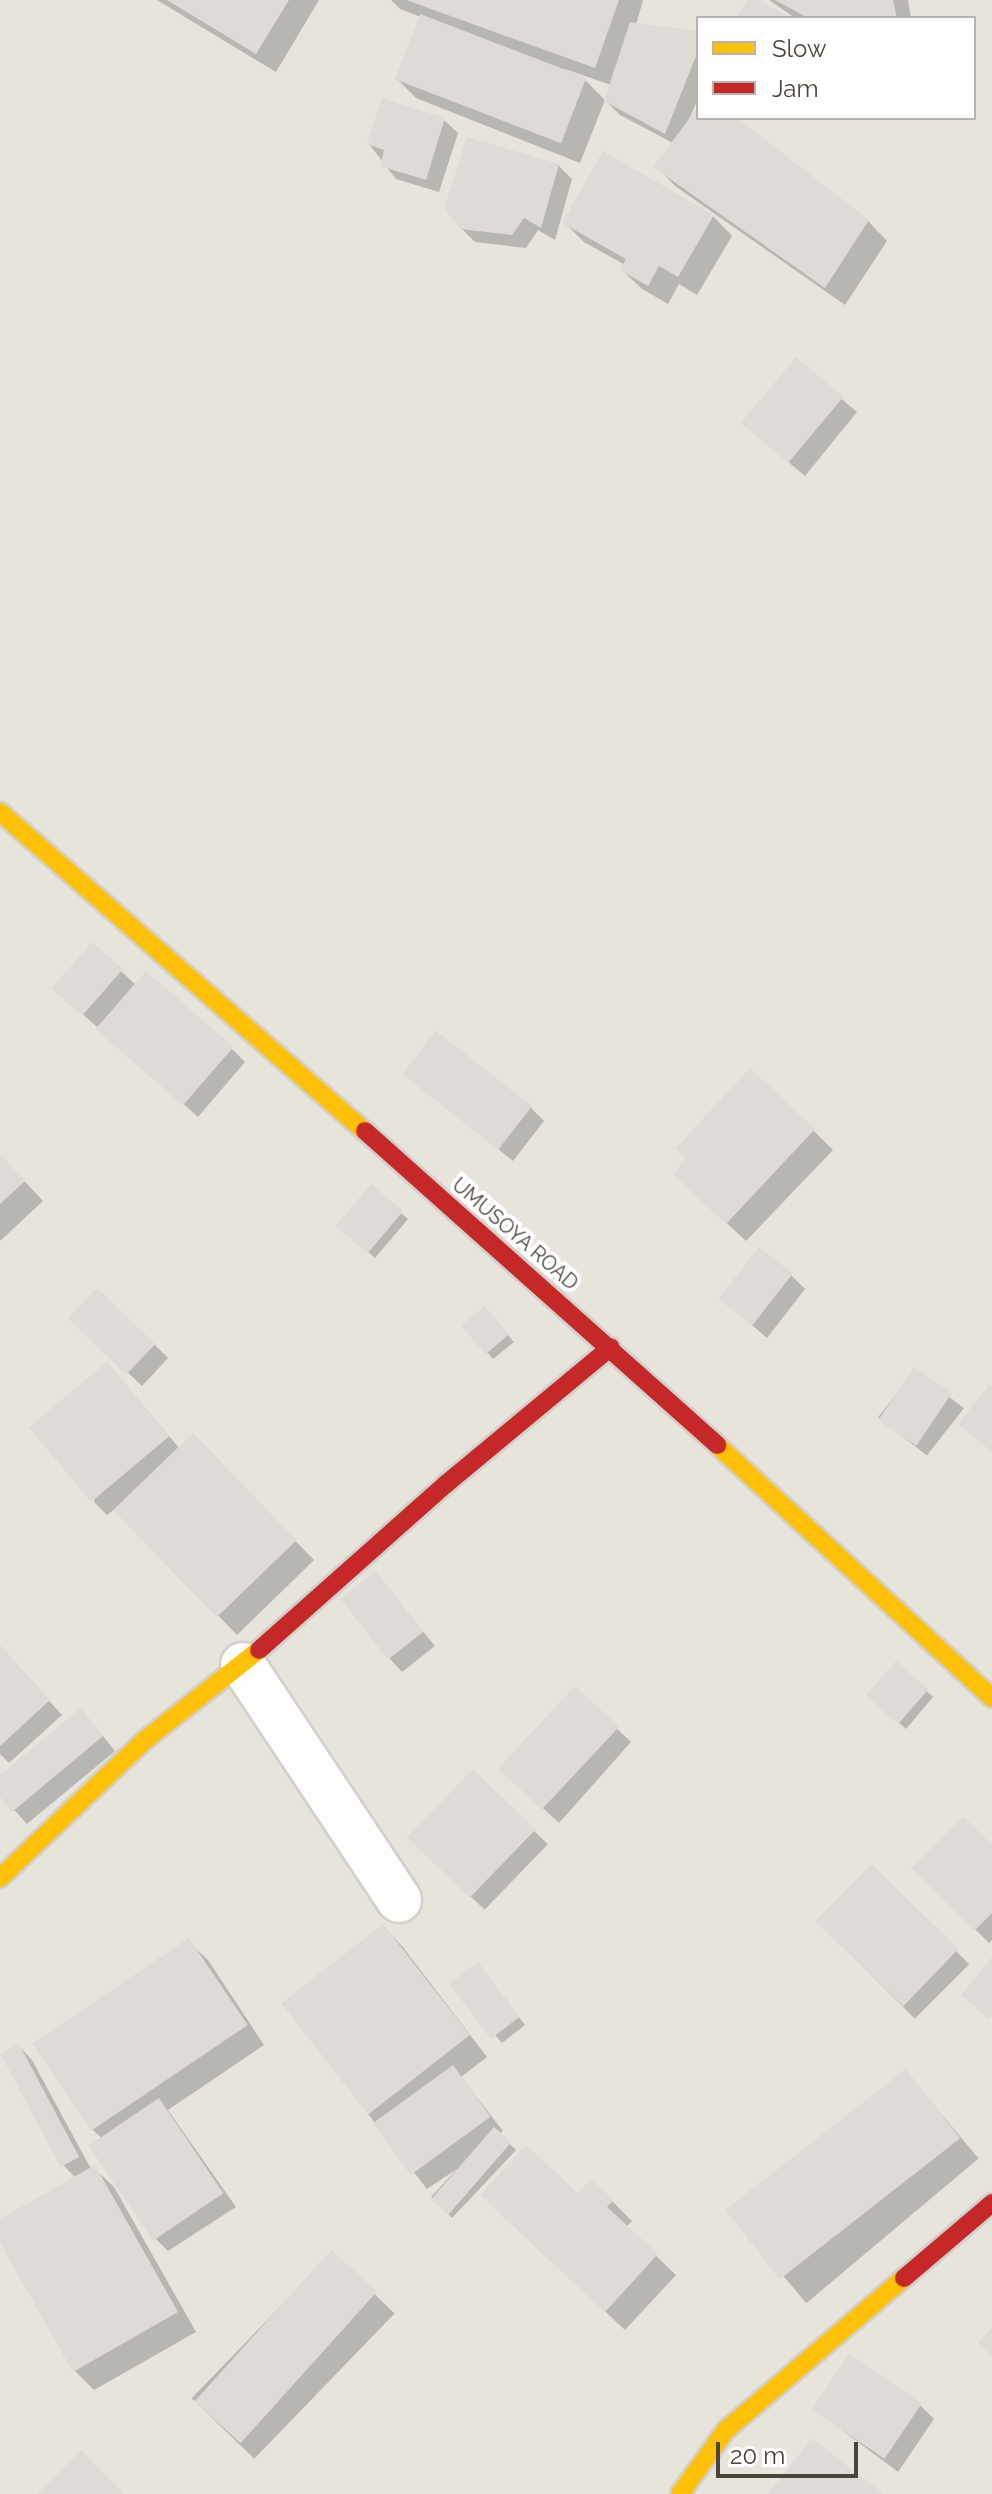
<!DOCTYPE html>
<style>
body{margin:0}
#map{position:relative;width:992px;height:2494px;overflow:hidden;background:#f4f2ee;font-family:Raleway,sans-serif}
div>[style]{position:absolute}
[style*='--x']{left:calc(var(--x)*1px);top:calc(var(--y)*1px);width:calc(var(--w)*1px);rotate:calc(var(--a)*1deg)}
.residential>*{inset:0;background:#e7e4dc}
.shadow>*{inset:0;background:#0003;transform-origin:0 0}
.building>*{inset:0;background:#dedbd6;transform-origin:0 0}
.roads{filter:drop-shadow(2px 0 #d2d0cb) drop-shadow(-2px 0 #d2d0cb) drop-shadow(0 2px #d2d0cb) drop-shadow(0 -2px #d2d0cb)}
.street>*{height:44px;margin:-22px;padding:0 22px;transform-origin:22px;border-radius:22px;background:#fdfdfc}
.slow>*{height:18px;margin:-9px;padding:0 9px;transform-origin:9px;border-radius:9px;background:#ffc107}
.jam>*{height:18px;margin:-9px;padding:0 9px;transform-origin:9px;border-radius:9px;background:#c62828}
span{translate:-50% -50%;white-space:nowrap;text-align:center;line-height:1.15;-webkit-text-stroke:8px #fff;paint-order:stroke}
.street-label{font-size:20px;color:#4b4439}
.legend{position:absolute;left:696px;top:16px;width:280px;height:104px;box-sizing:border-box;background:#fff;border:2px solid #b7b4b0;margin:0;padding:10px 14px;list-style:none;font-size:24px;color:#4b4439}
.legend li{display:flex;align-items:center;gap:16px;height:40px}
.legend b{width:40px;border:2px solid #b7b4b0}
.scale{position:absolute;left:716px;top:2442px;width:142px;height:36px;box-sizing:border-box;border:4px solid #4b4439;border-top:0;padding-left:10px;font-size:24px;line-height:28px;white-space:nowrap;color:#4b4439;-webkit-text-stroke:6px #fff;paint-order:stroke}
</style>
<div id="map">
<div class="residential">
<div style="clip-path:polygon(evenodd,0 0,992px 0,992px 2494px,0 2494px,0 0,698px 18px,974px 18px,974px 118px,698px 118px,698px 18px)"></div>
</div>
<div class="shadow">
<div style="clip-path:polygon(157px 0,319px 0,276px 72px)"></div>
<div style="clip-path:polygon(391px 0,643px 0,636px 25px,698px 33px,698px 98px,689px 120px,698px 110px,698px 118px,734px 118px,868px 221px,887px 241px,845px 305px,675px 186px,656px 166px,673px 143px,620px 115px,606px 101px,611px 85px,565px 69px,564px 72px,585px 80px,605px 100px,580px 163px,416px 98px,397px 79px,421px 17px,400px 9px)"></div>
<div style="clip-path:polygon(769px 0,908px 0,911px 18px,795px 18px)"></div>
<div style="clip-path:polygon(444px 120px,458px 133px,439px 192px,396px 179px,369px 144px)"></div>
<div style="clip-path:polygon(558px 165px,572px 179px,555px 240px,538px 230px,526px 248px,475px 242px,461px 228px)"></div>
<div style="clip-path:polygon(713px 216px,732px 236px,697px 295px,679px 284px,668px 304px,642px 289px,622px 270px,625px 265px,584px 242px,564px 222px)"></div>
<div style="clip-path:polygon(796px 360px,857px 412px,805px 476px,758px 437px)"></div>
<div style="clip-path:polygon(121px 971px,136px 985px,231px 1048px,245px 1062px,198px 1117px,68px 1001px)"></div>
<div style="clip-path:polygon(404px 1074px,530px 1107px,544px 1121px,513px 1161px)"></div>
<div style="clip-path:polygon(813px 1130px,833px 1150px,746px 1241px,695px 1194px)"></div>
<div style="clip-path:polygon(0 1155px,43px 1201px,0 1241px)"></div>
<div style="clip-path:polygon(401px 1213px,408px 1219px,375px 1258px,344px 1232px)"></div>
<div style="clip-path:polygon(791px 1275px,805px 1289px,767px 1338px,722px 1299px)"></div>
<div style="clip-path:polygon(491px 1315px,514px 1342px,493px 1359px,487px 1352px)"></div>
<div style="clip-path:polygon(72px 1319px,155px 1345px,168px 1358px,142px 1386px)"></div>
<div style="left:915px;top:1370px;width:62px;height:60px;rotate:38deg"></div>
<div style="clip-path:polygon(120px 1378px,180px 1449px,193px 1436px,314px 1560px,237px 1635px,115px 1509px,107px 1515px,94px 1502px)"></div>
<div style="clip-path:polygon(376px 1574px,435px 1646px,402px 1672px,389px 1658px)"></div>
<div style="clip-path:polygon(0 1646px,62px 1715px,9px 1763px,0 1754px)"></div>
<div style="clip-path:polygon(896px 1664px,933px 1697px,906px 1729px,876px 1702px)"></div>
<div style="clip-path:polygon(575px 1689px,631px 1742px,559px 1823px,515px 1782px)"></div>
<div style="clip-path:polygon(94px 1725px,115px 1751px,27px 1824px,0 1794px,0 1778px)"></div>
<div style="left:473px;top:1772px;width:104px;height:91px;rotate:44deg"></div>
<div style="clip-path:polygon(992px 1848px,992px 1940px,989px 1943px,914px 1868px)"></div>
<div style="left:871px;top:1866px;width:139px;height:77px;rotate:45deg"></div>
<div style="clip-path:polygon(383px 1926px,402px 1946px,487px 2057px,461px 2077px,503px 2131px,499px 2134px,516px 2150px,452px 2218px,431px 2197px,457px 2169px,427px 2189px,368px 2114px)"></div>
<div style="clip-path:polygon(188px 1941px,208px 1960px,264px 2045px,168px 2110px,236px 2207px,168px 2251px,154px 2237px,110px 2146px,92px 2129px,35px 2044px)"></div>
<div style="clip-path:polygon(484px 1971px,525px 2025px,502px 2043px,452px 1984px)"></div>
<div style="clip-path:polygon(19px 2046px,32px 2060px,91px 2169px,94px 2168px,114px 2187px,196px 2332px,94px 2390px,75px 2371px,0 2239px,0 2222px,76px 2178px,64px 2166px)"></div>
<div style="left:906px;top:2072px;width:113px;height:225px;rotate:50deg"></div>
<div style="clip-path:polygon(592px 2181px,632px 2221px,626px 2227px,676px 2275px,625px 2330px,502px 2215px,578px 2196px)"></div>
<div style="left:332px;top:2253px;width:87px;height:202px;rotate:44deg"></div>
<div style="clip-path:polygon(920px 2405px,934px 2419px,898px 2472px,814px 2409px)"></div>
</div>
<div class="building">
<div style="clip-path:polygon(167px 0,289px 0,256px 54px)"></div>
<div style="clip-path:polygon(406px 0,619px 0,595px 68px)"></div>
<div style="clip-path:polygon(747px 0,760px 0,791px 18px,736px 18px)"></div>
<div style="clip-path:polygon(775px 0,893px 0,897px 18px,808px 18px)"></div>
<div style="left:420px;top:14px;width:178px;height:70px;rotate:21deg"></div>
<div style="clip-path:polygon(630px 22px,698px 31px,698px 51px,665px 134px,604px 101px)"></div>
<div style="clip-path:polygon(382px 98px,445px 118px,426px 180px,380px 166px,384px 150px,367px 144px)"></div>
<div style="clip-path:polygon(698px 107px,698px 118px,737px 118px,869px 220px,825px 288px,653px 167px)"></div>
<div style="clip-path:polygon(467px 137px,559px 164px,541px 228px,524px 218px,512px 235px,460px 229px,444px 208px)"></div>
<div style="clip-path:polygon(603px 151px,714px 215px,678px 277px,659px 266px,648px 286px,620px 270px,626px 259px,562px 223px)"></div>
<div style="left:796px;top:357px;width:62px;height:86px;rotate:40deg"></div>
<div style="left:92px;top:942px;width:41px;height:62px;rotate:41deg"></div>
<div style="left:146px;top:971px;width:116px;height:77px;rotate:41deg"></div>
<div style="left:436px;top:1031px;width:122px;height:55px;rotate:38deg"></div>
<div style="clip-path:polygon(750px 1068px,815px 1129px,726px 1224px,673px 1174px,686px 1159px,675px 1149px)"></div>
<div style="clip-path:polygon(0 1154px,25px 1181px,0 1204px)"></div>
<div style="left:371px;top:1184px;width:42px;height:55px;rotate:40deg"></div>
<div style="left:759px;top:1247px;width:43px;height:66px;rotate:38deg"></div>
<div style="left:97px;top:1288px;width:81px;height:42px;rotate:44deg"></div>
<div style="left:485px;top:1306px;width:37px;height:31px;rotate:49deg"></div>
<div style="left:107px;top:1362px;width:97px;height:102px;rotate:50deg"></div>
<div style="left:914px;top:1367px;width:46px;height:64px;rotate:34deg"></div>
<div style="clip-path:polygon(990px 1384px,992px 1386px,992px 1452px,958px 1424px)"></div>
<div style="left:193px;top:1433px;width:149px;height:111px;rotate:46deg"></div>
<div style="left:376px;top:1571px;width:77px;height:45px;rotate:52deg"></div>
<div style="clip-path:polygon(0 1645px,50px 1700px,0 1746px)"></div>
<div style="left:896px;top:1661px;width:43px;height:46px;rotate:41deg"></div>
<div style="left:575px;top:1686px;width:60px;height:113px;rotate:43deg"></div>
<div style="clip-path:polygon(81px 1708px,103px 1736px,12px 1812px,0 1797px,0 1775px)"></div>
<div style="left:473px;top:1769px;width:87px;height:95px;rotate:44deg"></div>
<div style="clip-path:polygon(963px 1816px,992px 1845px,992px 1913px,974px 1931px,911px 1868px)"></div>
<div style="left:871px;top:1864px;width:122px;height:80px;rotate:44deg"></div>
<div style="left:383px;top:1924px;width:141px;height:129px;rotate:52deg"></div>
<div style="left:189px;top:1938px;width:105px;height:189px;rotate:56deg"></div>
<div style="clip-path:polygon(992px 1957px,992px 2016px,989px 2019px,961px 1995px)"></div>
<div style="left:478px;top:1962px;width:69px;height:36px;rotate:53deg"></div>
<div style="left:19px;top:2044px;width:128px;height:21px;rotate:62deg"></div>
<div style="left:453px;top:2065px;width:64px;height:99px;rotate:54deg"></div>
<div style="left:906px;top:2069px;width:88px;height:229px;rotate:52deg"></div>
<div style="left:159px;top:2098px;width:115px;height:85px;rotate:56deg"></div>
<div style="left:494px;top:2127px;width:23px;height:96px;rotate:41deg"></div>
<div style="clip-path:polygon(526px 2145px,578px 2193px,591px 2179px,614px 2200px,607px 2207px,658px 2254px,605px 2312px,480px 2195px)"></div>
<div style="clip-path:polygon(95px 2165px,178px 2312px,73px 2372px,0 2243px,0 2219px)"></div>
<div style="left:331px;top:2250px;width:62px;height:204px;rotate:42deg"></div>
<div style="clip-path:polygon(992px 2327px,992px 2355px,978px 2343px)"></div>
<div style="left:849px;top:2354px;width:88px;height:67px;rotate:34deg"></div>
<div style="clip-path:polygon(812px 2438px,883px 2494px,768px 2494px)"></div>
<div style="clip-path:polygon(81px 2450px,124px 2494px,37px 2494px)"></div>
</div>
<div class="roads">
<div class="street">
<div style="--x:243;--y:1665;--w:282;--a:56.4"></div>
</div>
<div class="slow">
<div style="--x:0;--y:812;--w:485;--a:41.2"></div>
<div style="--x:717;--y:1445;--w:374;--a:42.6"></div>
<div style="--x:0;--y:1878;--w:200;--a:-43.6"></div>
<div style="--x:145;--y:1740;--w:145;--a:-38.3"></div>
<div style="--x:680;--y:2494;--w:79;--a:-54.3"></div>
<div style="--x:726;--y:2430;--w:234;--a:-40.5"></div>
</div>
<div class="jam">
<div style="--x:365;--y:1131;--w:472;--a:41.7"></div>
<div style="--x:259;--y:1650;--w:250;--a:-41.6"></div>
<div style="--x:446;--y:1484;--w:214;--a:-39.7"></div>
<div style="--x:904;--y:2278;--w:116;--a:-40.4"></div>
</div>
</div>
<div class="street-label">
<span style="left:515px;top:1234px;rotate:41deg">UMUSOYA ROAD</span>
</div>
<ul class="legend">
<li><b style="height:10px;background:#ffc107"></b>Slow</li>
<li><b style="height:10px;background:#c62828"></b>Jam</li>
</ul>
<div class="scale">20 m</div>
</div>
